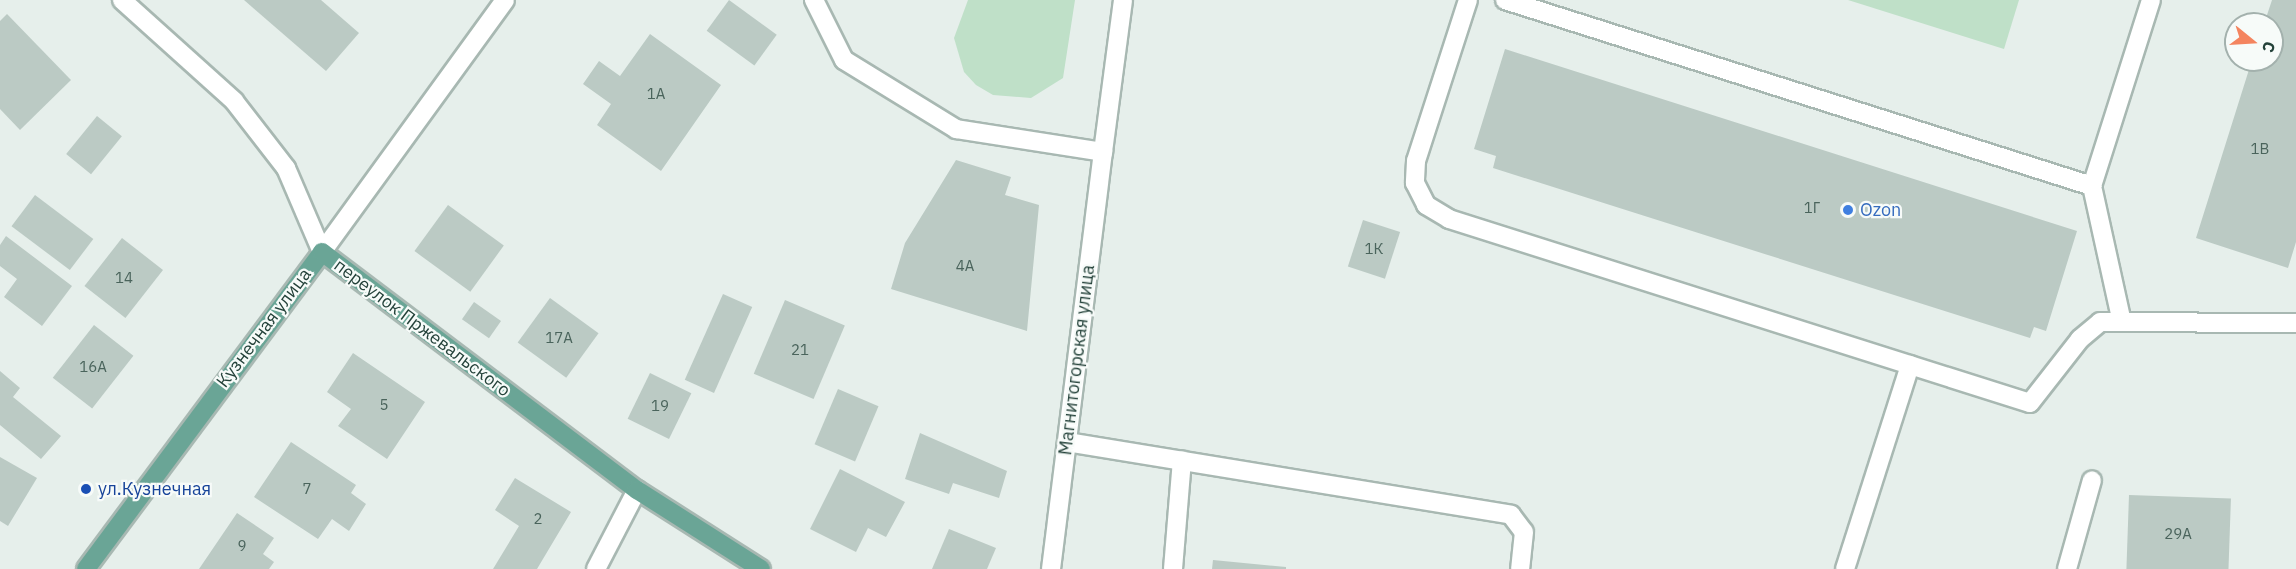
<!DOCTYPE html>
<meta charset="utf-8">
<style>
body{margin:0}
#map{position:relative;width:2296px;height:569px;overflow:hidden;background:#e6efeb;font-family:"IBM Plex Sans",sans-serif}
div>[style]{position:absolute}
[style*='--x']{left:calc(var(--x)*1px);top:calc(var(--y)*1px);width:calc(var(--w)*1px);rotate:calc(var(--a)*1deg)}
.green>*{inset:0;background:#bfe0c8}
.building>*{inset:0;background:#bbcac4;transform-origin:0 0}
.roads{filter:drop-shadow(2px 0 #a8b8b2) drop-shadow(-2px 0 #a8b8b2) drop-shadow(0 2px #a8b8b2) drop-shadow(0 -2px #a8b8b2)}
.lane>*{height:18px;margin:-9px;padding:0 9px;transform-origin:9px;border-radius:9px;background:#fff}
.street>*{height:18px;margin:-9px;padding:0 9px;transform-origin:9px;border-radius:9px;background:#fff}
.primary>*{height:18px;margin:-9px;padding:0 9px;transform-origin:9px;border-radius:9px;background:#6aa596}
.dots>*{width:16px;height:16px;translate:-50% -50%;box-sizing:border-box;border:3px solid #f7fbf9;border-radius:50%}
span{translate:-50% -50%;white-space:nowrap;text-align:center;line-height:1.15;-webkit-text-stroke:4.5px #f7fbf9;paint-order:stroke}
.number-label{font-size:15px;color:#4a645c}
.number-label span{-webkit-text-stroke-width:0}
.shop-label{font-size:18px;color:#366cbe}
.left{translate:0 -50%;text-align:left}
.street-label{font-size:18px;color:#24423a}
.transit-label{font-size:18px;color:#164399}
.north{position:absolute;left:2224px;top:12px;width:60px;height:60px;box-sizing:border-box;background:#f7fbf9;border:2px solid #a3b1ad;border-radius:50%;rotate:108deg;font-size:16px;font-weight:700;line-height:24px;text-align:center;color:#24423a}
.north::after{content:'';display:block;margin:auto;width:21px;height:27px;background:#f4845f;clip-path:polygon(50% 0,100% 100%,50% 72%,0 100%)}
</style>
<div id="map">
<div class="green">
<div style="clip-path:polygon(968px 0,1075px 0,1063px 78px,1031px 98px,993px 95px,976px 85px,964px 72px,954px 38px)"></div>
<div style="clip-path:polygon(1848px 0,2019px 0,2004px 49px)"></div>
</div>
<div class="building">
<div style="clip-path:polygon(244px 0,321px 0,359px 33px,326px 71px)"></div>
<div style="left:729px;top:0;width:59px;height:38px;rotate:36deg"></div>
<div style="clip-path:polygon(2272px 0,2296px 0,2296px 242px,2288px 268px,2196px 238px,2252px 60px,2272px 60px,2272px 24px,2264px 24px)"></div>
<div style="clip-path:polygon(7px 14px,71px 80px,20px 130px,0 109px,0 21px)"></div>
<div style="clip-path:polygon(650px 34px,721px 85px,661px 171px,597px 125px,611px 104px,583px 84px,599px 61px,620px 76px)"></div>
<div style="clip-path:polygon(1505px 49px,2077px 231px,2046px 331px,2034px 327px,2030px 338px,1493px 168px,1496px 156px,1474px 149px)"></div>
<div style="left:97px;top:116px;width:32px;height:49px;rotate:39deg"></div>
<div style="clip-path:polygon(956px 160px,1011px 177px,1005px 195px,1039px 205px,1027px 331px,891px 289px,905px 243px)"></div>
<div style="left:35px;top:195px;width:73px;height:39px;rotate:37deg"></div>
<div style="left:448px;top:205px;width:69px;height:57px;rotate:36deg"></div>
<div style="left:1363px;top:220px;width:39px;height:49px;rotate:18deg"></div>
<div style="clip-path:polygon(6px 236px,72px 286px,42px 326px,4px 297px,17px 279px,0 266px,0 245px)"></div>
<div style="left:122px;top:238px;width:52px;height:61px;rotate:38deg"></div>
<div style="left:723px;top:294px;width:32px;height:94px;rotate:24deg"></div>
<div style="left:550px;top:298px;width:60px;height:55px;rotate:36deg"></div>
<div style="left:785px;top:300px;width:65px;height:80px;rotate:23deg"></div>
<div style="left:474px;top:302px;width:33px;height:21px;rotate:35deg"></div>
<div style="left:94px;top:325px;width:50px;height:67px;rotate:38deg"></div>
<div style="clip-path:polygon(353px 353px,425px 402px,387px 459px,338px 426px,351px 409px,327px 392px)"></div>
<div style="clip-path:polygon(0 371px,20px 388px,13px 397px,61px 436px,41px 459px,0 425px)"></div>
<div style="left:650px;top:373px;width:46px;height:51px;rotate:26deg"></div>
<div style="left:838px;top:389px;width:44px;height:60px;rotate:23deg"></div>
<div style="clip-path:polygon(920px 433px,1007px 471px,999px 498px,953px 483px,949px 494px,905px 479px)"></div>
<div style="clip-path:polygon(291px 442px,356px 485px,351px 493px,366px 504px,349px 531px,332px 519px,318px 539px,254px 497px)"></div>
<div style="clip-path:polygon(0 457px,37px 478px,8px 526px,0 521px)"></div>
<div style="clip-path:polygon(840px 469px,905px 502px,886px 537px,868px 528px,856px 552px,810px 529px)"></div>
<div style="clip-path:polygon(515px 478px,571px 512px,537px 569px,493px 569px,519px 526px,495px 510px)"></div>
<div style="left:2129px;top:495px;width:102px;height:74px;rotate:2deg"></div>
<div style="clip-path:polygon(237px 513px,274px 538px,263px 554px,274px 562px,269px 569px,199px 569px)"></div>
<div style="clip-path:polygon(949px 529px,996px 548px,987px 569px,932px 569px)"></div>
<div style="clip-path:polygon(1213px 560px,1286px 567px,1286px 569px,1212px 569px)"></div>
</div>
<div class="roads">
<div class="lane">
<div style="--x:814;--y:0;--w:67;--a:63.4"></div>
<div style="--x:844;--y:60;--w:132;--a:31.6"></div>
<div style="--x:956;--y:129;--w:149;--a:8.9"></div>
<div style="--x:1103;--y:152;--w:153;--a:-82.5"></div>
<div style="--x:1468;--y:0;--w:169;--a:107.9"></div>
<div style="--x:1416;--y:161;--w:22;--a:93"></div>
<div style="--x:1415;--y:183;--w:25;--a:63"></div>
<div style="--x:1426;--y:205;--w:27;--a:31"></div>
<div style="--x:1449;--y:219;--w:609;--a:17.57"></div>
<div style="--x:2030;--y:403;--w:81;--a:-52"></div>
<div style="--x:2080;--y:339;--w:26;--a:-40"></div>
<div style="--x:2100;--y:322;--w:196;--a:0.3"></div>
<div style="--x:1505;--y:0;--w:616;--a:17.58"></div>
<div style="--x:2121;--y:318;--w:135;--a:-102.4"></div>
<div style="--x:2092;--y:186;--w:195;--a:-72.4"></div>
<div style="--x:1067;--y:442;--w:450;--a:9.3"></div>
<div style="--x:1511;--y:515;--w:21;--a:53"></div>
<div style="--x:1524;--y:532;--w:37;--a:96"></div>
<div style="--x:1173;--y:569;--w:109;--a:-85.3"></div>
<div style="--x:1845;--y:569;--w:214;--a:-72.3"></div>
<div style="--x:2067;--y:569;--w:92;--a:-74.3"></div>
</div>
<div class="street">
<div style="--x:122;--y:0;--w:151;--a:42"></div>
<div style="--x:234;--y:101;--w:85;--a:52.2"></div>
<div style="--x:286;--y:168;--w:91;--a:66.8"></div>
<div style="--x:322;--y:252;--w:311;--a:-54"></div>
<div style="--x:596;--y:569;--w:89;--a:-62.6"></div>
<div style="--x:1051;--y:569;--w:420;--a:-82.9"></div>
</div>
<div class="primary">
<div style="--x:86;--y:569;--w:395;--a:-53.3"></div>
<div style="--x:322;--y:252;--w:395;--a:37.1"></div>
<div style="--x:637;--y:490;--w:147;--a:32.5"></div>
</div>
</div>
<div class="dots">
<div style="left:1848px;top:210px;background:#3f7fe0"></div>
<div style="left:86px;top:489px;background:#1a4fb4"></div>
</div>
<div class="number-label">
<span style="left:656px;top:94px">1А</span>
<span style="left:2260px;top:149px">1В</span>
<span style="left:1812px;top:208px">1Г</span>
<span style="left:1374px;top:249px">1К</span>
<span style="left:965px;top:266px">4А</span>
<span style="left:124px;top:278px">14</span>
<span style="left:559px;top:338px">17А</span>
<span style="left:800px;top:350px">21</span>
<span style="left:93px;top:367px">16А</span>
<span style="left:384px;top:405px">5</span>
<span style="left:660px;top:406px">19</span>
<span style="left:307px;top:489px">7</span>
<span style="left:538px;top:519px">2</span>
<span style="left:2178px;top:534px">29А</span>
<span style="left:242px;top:546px">9</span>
</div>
<div class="shop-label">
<span class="left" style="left:1860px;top:210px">Ozon</span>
</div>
<div class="street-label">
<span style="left:264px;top:328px;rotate:-53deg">Кузнечная улица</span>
<span style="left:422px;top:328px;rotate:37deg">переулок Пржевальского</span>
<span style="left:1077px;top:360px;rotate:-83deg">Магнитогорская улица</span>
</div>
<div class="transit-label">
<span class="left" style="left:98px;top:489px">ул.Кузнечная</span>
</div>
<div class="north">С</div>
</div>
